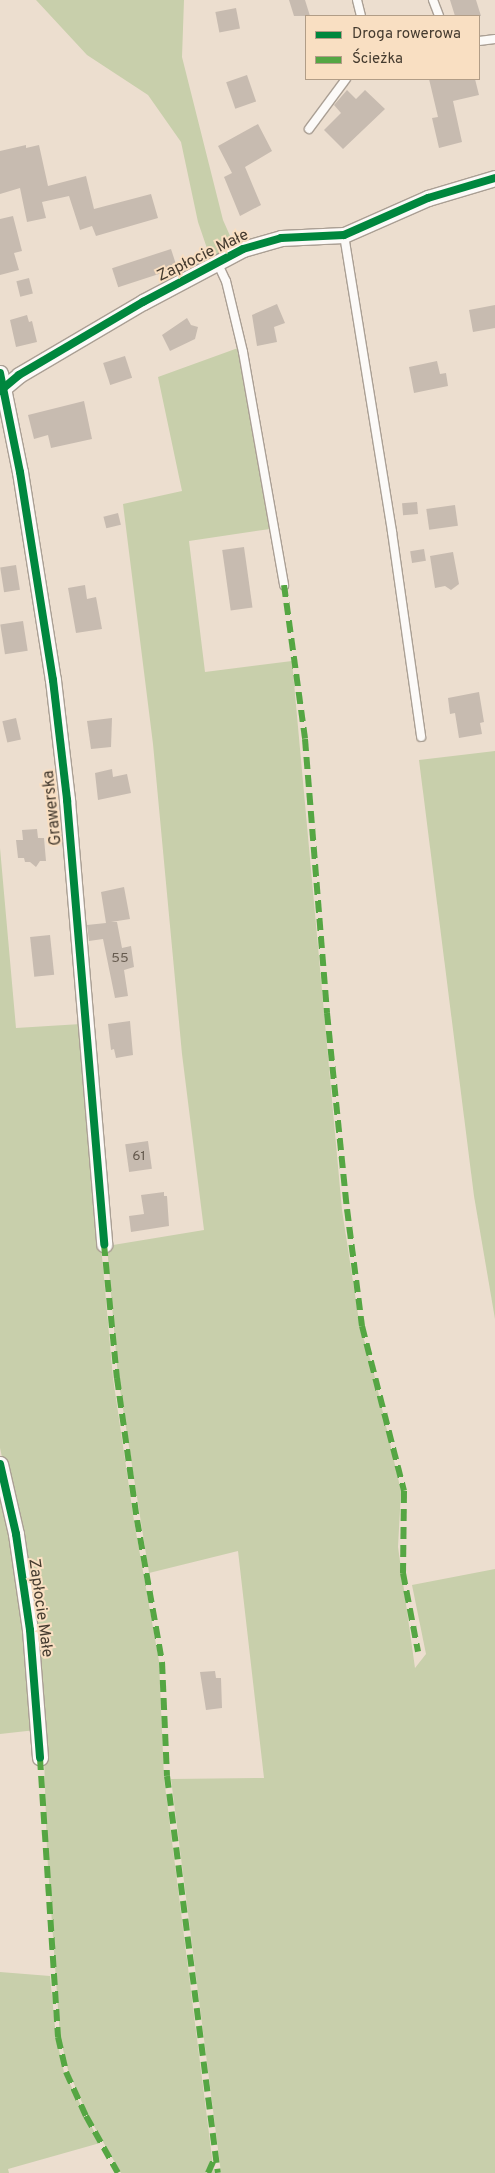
<!DOCTYPE html>
<meta charset="utf-8">
<style>
body{margin:0}
#map{position:relative;width:495px;height:2173px;overflow:hidden;background:#ecdecf;font-family:Overpass,sans-serif}
div>[style]{position:absolute}
[style*='--x']{left:calc(var(--x)*1px);top:calc(var(--y)*1px);width:calc(var(--w)*1px);rotate:calc(var(--a)*1deg)}
.green>*{inset:0;background:#c8cfab}
.building>*{inset:0;background:#c7bbb0;transform-origin:0 0}
.roads{filter:drop-shadow(1px 0 #aa9f94) drop-shadow(-1px 0 #aa9f94) drop-shadow(0 1px #aa9f94) drop-shadow(0 -1px #aa9f94)}
.lane>*{height:8px;margin:-4px;padding:0 4px;transform-origin:4px;border-radius:4px;background:#fcfaf8}
.street>*{height:15px;margin:-7.5px;padding:0 7.5px;transform-origin:7.5px;border-radius:7.5px;background:#fcfaf8}
.quiet>*{height:6px;margin-top:-3px;transform-origin:0;background:repeating-linear-gradient(90deg,#55a643 0 12px,transparent 0 18px)}
.cycleway>*{height:8px;margin:-4px;padding:0 4px;transform-origin:4px;border-radius:4px;background:#00873e}
span{translate:-50% -50%;white-space:nowrap;text-align:center;line-height:1.15;-webkit-text-stroke:4px #f9dfc2;paint-order:stroke}
.number-label{font-size:14px;color:#665b4f}
.number-label span{-webkit-text-stroke-width:0}
.street-label{font-size:16px;color:#453b2f}
.legend{position:absolute;left:305px;top:15px;width:175px;height:65px;box-sizing:border-box;background:#f9dfc2;border:1px solid #b19d87;margin:0;padding:6px 9px;list-style:none;font-size:15px;color:#453b2f}
.legend li{display:flex;align-items:center;gap:10px;height:25px}
.legend b{width:25px;border:1px solid #b19d87}
</style>
<div id="map">
<div class="green">
<div style="clip-path:polygon(36px 0,184px 0,182px 57px,223px 220px,235px 247px,211px 260px,198px 222px,181px 142px,148px 95px,87px 55px)"></div>
<div style="clip-path:polygon(238px 348px,270px 529px,189px 541px,205px 672px,292px 661px,342px 1210px,360px 1327px,372px 1365px,401px 1491px,398px 1547px,415px 1668px,426px 1654px,412px 1585px,495px 1569px,495px 2173px,221px 2173px,171px 1779px,264px 1778px,238px 1551px,149px 1573px,118px 1377px,107px 1246px,204px 1230px,182px 1054px,153px 744px,123px 504px,182px 491px,158px 377px)"></div>
<div style="clip-path:polygon(495px 751px,495px 1319px,474px 1196px,419px 760px)"></div>
<div style="clip-path:polygon(0 848px,16px 1028px,81px 1024px,113px 1378px,134px 1521px,159px 1661px,164px 1778px,214px 2173px,121px 2173px,87px 2114px,68px 2070px,60px 2037px,47px 1852px,43px 1723px,18px 1531px,0 1448px)"></div>
<div style="clip-path:polygon(0 1481px,11px 1534px,36px 1730px,0 1734px)"></div>
<div style="clip-path:polygon(0 1972px,50px 1976px,56px 2037px,64px 2072px,100px 2143px,8px 2169px,9px 2173px,0 2173px)"></div>
</div>
<div class="building">
<div style="clip-path:polygon(289px 0,305px 0,310px 16px,294px 16px)"></div>
<div style="clip-path:polygon(450px 0,476px 0,481px 16px,455px 16px)"></div>
<div style="left:236px;top:8px;width:21px;height:21px;rotate:79deg"></div>
<div style="left:247px;top:75px;width:28px;height:22px;rotate:71deg"></div>
<div style="clip-path:polygon(429px 79px,475px 79px,479px 95px,453px 101px,462px 142px,439px 148px,432px 118px,438px 117px)"></div>
<div style="clip-path:polygon(347px 90px,356px 99px,365px 90px,385px 109px,343px 149px,324px 130px,341px 113px,334px 105px)"></div>
<div style="clip-path:polygon(258px 124px,272px 151px,245px 167px,261px 205px,240px 216px,224px 177px,232px 173px,218px 146px)"></div>
<div style="clip-path:polygon(26px 145px,26px 148px,39px 145px,48px 186px,86px 176px,94px 209px,151px 194px,158px 218px,96px 236px,92px 226px,80px 230px,69px 196px,42px 202px,46px 218px,27px 222px,20px 188px,0 194px,0 151px)"></div>
<div style="clip-path:polygon(13px 216px,22px 251px,14px 253px,19px 270px,0 275px,0 219px)"></div>
<div style="left:171px;top:249px;width:20px;height:62px;rotate:72deg"></div>
<div style="left:29px;top:278px;width:16px;height:13px;rotate:76deg"></div>
<div style="clip-path:polygon(277px 304px,285px 323px,274px 327px,277px 342px,257px 346px,252px 315px)"></div>
<div style="clip-path:polygon(495px 305px,495px 328px,473px 332px,469px 310px)"></div>
<div style="clip-path:polygon(27px 315px,29px 322px,32px 321px,37px 342px,16px 347px,10px 320px)"></div>
<div style="clip-path:polygon(187px 318px,191px 325px,198px 327px,195px 339px,170px 351px,162px 335px)"></div>
<div style="left:125px;top:356px;width:23px;height:23px;rotate:72deg"></div>
<div style="clip-path:polygon(437px 361px,440px 374px,446px 373px,448px 386px,414px 393px,409px 367px)"></div>
<div style="clip-path:polygon(84px 401px,92px 439px,51px 448px,48px 435px,34px 439px,28px 415px)"></div>
<div style="left:417px;top:502px;width:12px;height:15px;rotate:85deg"></div>
<div style="left:455px;top:505px;width:21px;height:29px;rotate:82deg"></div>
<div style="left:118px;top:513px;width:12px;height:15px;rotate:76deg"></div>
<div style="left:244px;top:547px;width:61px;height:22px;rotate:82deg"></div>
<div style="left:424px;top:549px;width:12px;height:14px;rotate:81deg"></div>
<div style="clip-path:polygon(453px 552px,459px 584px,451px 590px,445px 586px,435px 588px,430px 556px)"></div>
<div style="left:16px;top:565px;width:25px;height:16px;rotate:81deg"></div>
<div style="clip-path:polygon(85px 585px,87px 599px,96px 597px,102px 629px,76px 633px,68px 588px)"></div>
<div style="left:23px;top:621px;width:30px;height:23px;rotate:81deg"></div>
<div style="clip-path:polygon(479px 692px,484px 722px,480px 723px,482px 734px,459px 738px,455px 713px,450px 714px,448px 698px)"></div>
<div style="left:16px;top:718px;width:22px;height:14px;rotate:77deg"></div>
<div style="clip-path:polygon(112px 718px,111px 747px,91px 749px,87px 721px)"></div>
<div style="clip-path:polygon(112px 769px,113px 777px,127px 774px,131px 793px,98px 800px,95px 773px)"></div>
<div style="clip-path:polygon(37px 829px,38px 838px,44px 838px,46px 861px,40px 861px,36px 867px,30px 862px,25px 862px,24px 858px,18px 858px,16px 840px,23px 840px,22px 830px)"></div>
<div style="clip-path:polygon(124px 887px,130px 919px,111px 922px,117px 922px,122px 948px,131px 946px,134px 967px,124px 970px,128px 996px,115px 998px,103px 939px,89px 941px,87px 925px,106px 923px,101px 892px)"></div>
<div style="left:50px;top:935px;width:40px;height:20px;rotate:84deg"></div>
<div style="clip-path:polygon(130px 1021px,133px 1055px,116px 1058px,114px 1049px,111px 1050px,108px 1024px)"></div>
<div style="left:148px;top:1141px;width:28px;height:23px;rotate:82deg"></div>
<div style="clip-path:polygon(164px 1192px,164px 1196px,167px 1196px,169px 1226px,131px 1232px,129px 1216px,144px 1214px,141px 1195px)"></div>
<div style="clip-path:polygon(215px 1671px,216px 1678px,221px 1678px,222px 1708px,206px 1710px,200px 1672px)"></div>
</div>
<div class="roads">
<div class="lane">
<div style="--x:357;--y:0;--w:16;--a:76"></div>
<div style="--x:433;--y:0;--w:17;--a:69"></div>
<div style="--x:479;--y:41;--w:16;--a:-7"></div>
<div style="--x:309;--y:129;--w:62;--a:-53.5"></div>
<div style="--x:344;--y:235;--w:301;--a:80.8"></div>
<div style="--x:392;--y:532;--w:207;--a:81.9"></div>
<div style="--x:217;--y:262;--w:21;--a:65"></div>
<div style="--x:226;--y:281;--w:73;--a:76.5"></div>
<div style="--x:243;--y:352;--w:237;--a:80"></div>
</div>
<div class="street">
<div style="--x:0;--y:373;--w:101;--a:78.6"></div>
<div style="--x:20;--y:472;--w:211;--a:81"></div>
<div style="--x:53;--y:680;--w:121;--a:83.3"></div>
<div style="--x:67;--y:800;--w:446;--a:85.2"></div>
<div style="--x:0;--y:391;--w:25;--a:-40"></div>
<div style="--x:19;--y:375;--w:144;--a:-30.5"></div>
<div style="--x:143;--y:302;--w:113;--a:-27.9"></div>
<div style="--x:243;--y:249;--w:40;--a:-16"></div>
<div style="--x:281;--y:238;--w:63;--a:-2.7"></div>
<div style="--x:344;--y:235;--w:92;--a:-23.8"></div>
<div style="--x:428;--y:198;--w:70;--a:-16.6"></div>
<div style="--x:0;--y:1464;--w:72;--a:77.1"></div>
<div style="--x:16;--y:1534;--w:97;--a:81.7"></div>
<div style="--x:30;--y:1630;--w:128;--a:85.5"></div>
</div>
</div>
<div class="quiet">
<div style="--x:284;--y:585;--w:155;--a:82.2"></div>
<div style="--x:305;--y:739;--w:275;--a:85.4"></div>
<div style="--x:327;--y:1013;--w:197;--a:84.2"></div>
<div style="--x:347;--y:1209;--w:118;--a:82.7"></div>
<div style="--x:362;--y:1326;--w:170;--a:75.7"></div>
<div style="--x:404;--y:1491;--w:82;--a:90.7"></div>
<div style="--x:403;--y:1573;--w:80;--a:79.2"></div>
<div style="--x:104;--y:1244;--w:135;--a:84.5"></div>
<div style="--x:117;--y:1378;--w:143;--a:82"></div>
<div style="--x:137;--y:1520;--w:144;--a:80"></div>
<div style="--x:162;--y:1662;--w:114;--a:87.5"></div>
<div style="--x:167;--y:1776;--w:400;--a:82.7"></div>
<div style="--x:40;--y:1758;--w:280;--a:86.3"></div>
<div style="--x:58;--y:2037;--w:36;--a:77"></div>
<div style="--x:66;--y:2072;--w:48;--a:65.6"></div>
<div style="--x:86;--y:2116;--w:65;--a:60.7"></div>
<div style="--x:208;--y:2173;--w:17;--a:-66"></div>
</div>
<div class="cycleway">
<div style="--x:0;--y:373;--w:101;--a:78.6"></div>
<div style="--x:20;--y:472;--w:211;--a:81"></div>
<div style="--x:53;--y:680;--w:121;--a:83.3"></div>
<div style="--x:67;--y:800;--w:446;--a:85.2"></div>
<div style="--x:0;--y:391;--w:25;--a:-40"></div>
<div style="--x:19;--y:375;--w:144;--a:-30.5"></div>
<div style="--x:143;--y:302;--w:113;--a:-27.9"></div>
<div style="--x:243;--y:249;--w:40;--a:-16"></div>
<div style="--x:281;--y:238;--w:63;--a:-2.7"></div>
<div style="--x:344;--y:235;--w:92;--a:-23.8"></div>
<div style="--x:428;--y:198;--w:70;--a:-16.6"></div>
<div style="--x:0;--y:1464;--w:72;--a:77.1"></div>
<div style="--x:16;--y:1534;--w:97;--a:81.7"></div>
<div style="--x:30;--y:1630;--w:128;--a:85.5"></div>
</div>
<div class="number-label">
<span style="left:120px;top:959px">55</span>
<span style="left:139px;top:1157px">61</span>
</div>
<div class="street-label">
<span style="left:203px;top:256px;rotate:-26deg">Zapłocie Małe</span>
<span style="left:53px;top:808px;rotate:-96deg">Grawerska</span>
<span style="left:40px;top:1608px;rotate:82deg">Zapłocie Małe</span>
</div>
<ul class="legend">
<li><b style="height:6px;background:#00873e"></b>Droga rowerowa</li>
<li><b style="height:6px;background:#55a643"></b>Ścieżka</li>
</ul>
</div>
